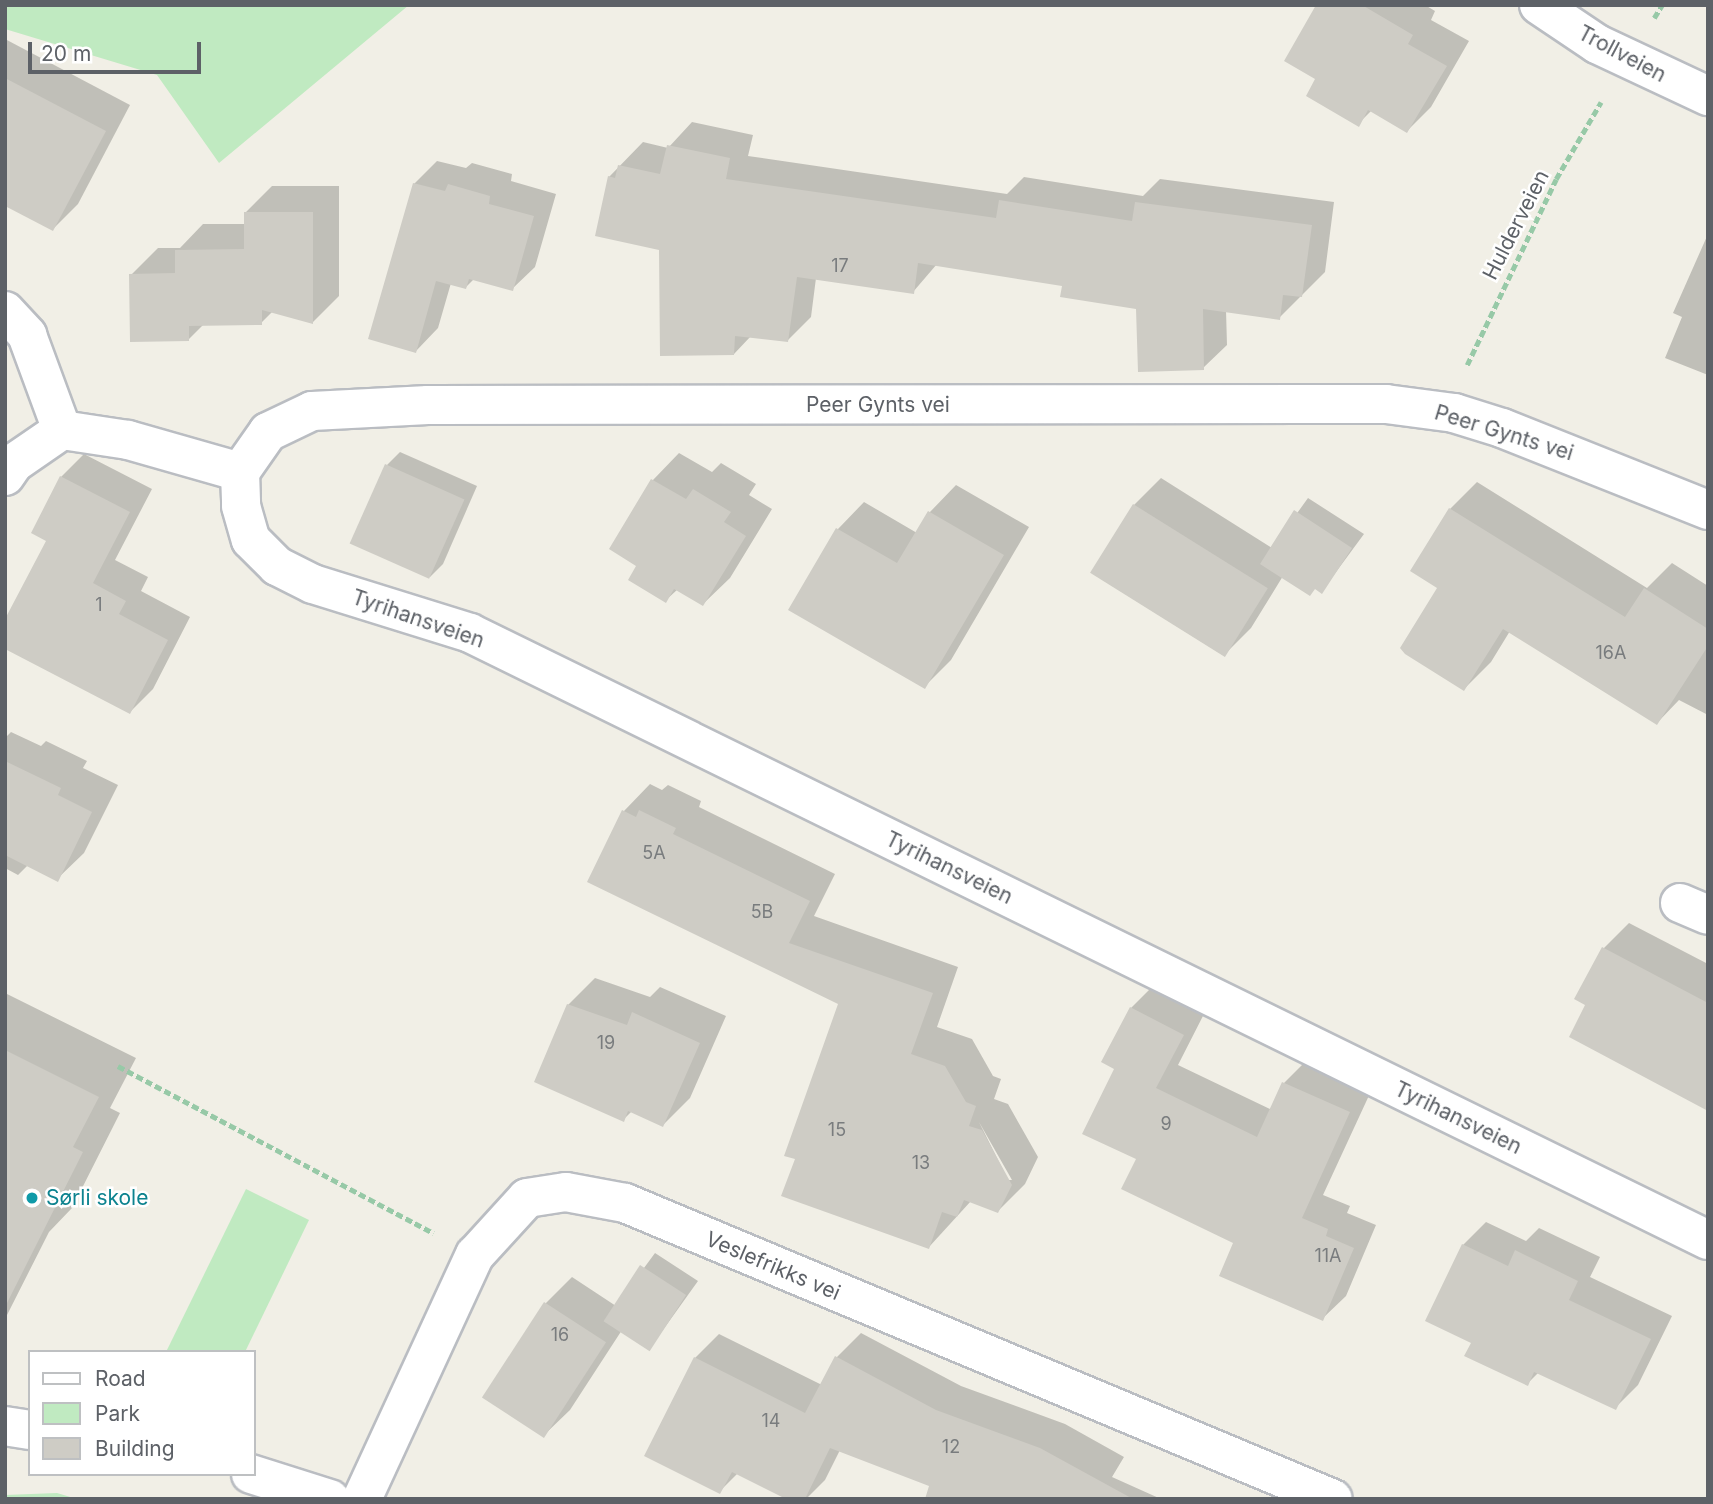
<!DOCTYPE html>
<meta charset="utf-8">
<style>
body{margin:0}
#map{position:relative;width:1713px;height:1504px;overflow:hidden;background:#f1efe6;font-family:Inter,sans-serif}
div>[style]{position:absolute}
[style*='--x']{left:calc(var(--x)*1px);top:calc(var(--y)*1px);width:calc(var(--w)*1px);rotate:calc(var(--a)*1deg)}
.green>*{inset:0;background:#c0eac1}
.shadow>*{inset:0;background:#0003}
.building>*{inset:0;background:#ceccc5;transform-origin:0 0}
.path>*{height:4.5px;margin-top:-2.25px;transform-origin:0;background:repeating-linear-gradient(90deg,#97c9a7 0 7px,transparent 0 10.5px)}
.roads{filter:drop-shadow(2px 0 #babdc2) drop-shadow(-2px 0 #babdc2) drop-shadow(0 2px #babdc2) drop-shadow(0 -2px #babdc2)}
.minor>*{height:38px;margin:-19px;padding:0 19px;transform-origin:19px;border-radius:19px;background:#fff}
.dots>*{width:19px;height:19px;translate:-50% -50%;box-sizing:border-box;border:4px solid #fff;border-radius:50%}
span{translate:-50% -50%;white-space:nowrap;text-align:center;line-height:1.15;-webkit-text-stroke:5px #fff;paint-order:stroke}
.number-label{font-size:18px;color:#797c7e}
.number-label span{-webkit-text-stroke-width:0}
.street-label{font-size:21px;color:#5d6167}
.culture-label{font-size:21px;color:#0d838f}
.left{translate:0 -50%;text-align:left}
.frame{position:absolute;inset:0;border:7px solid #5d6167;pointer-events:none}
.legend{position:absolute;left:28px;top:1350px;width:228px;height:126px;box-sizing:border-box;background:#fff;border:2px solid #bec0c2;margin:0;padding:9px 12px;list-style:none;font-size:21px;color:#5d6167}
.legend li{display:flex;align-items:center;gap:14px;height:35px}
.legend b{width:35px;border:2px solid #bec0c2}
.scale{position:absolute;left:28px;top:42px;width:173px;height:32px;box-sizing:border-box;border:4px solid #5d6167;border-top:0;padding-left:9px;font-size:21px;line-height:24px;white-space:nowrap;color:#5d6167;-webkit-text-stroke:5px #fff;paint-order:stroke}
</style>
<div id="map">
<div class="green">
<div style="clip-path:polygon(5px 5px,409px 5px,219px 163px,157px 75px,5px 29px)"></div>
<div style="clip-path:polygon(246px 1189px,309px 1220px,245px 1352px,166px 1352px)"></div>
<div style="clip-path:polygon(57px 1493px,77px 1499px,5px 1499px,5px 1495px)"></div>
</div>
<div class="shadow">
<div style="clip-path:polygon(1318px 5px,1425px 5px,1435px 11px,1431px 20px,1469px 41px,1431px 107px,1407px 131px,1372px 110px,1358px 124px,1318px 78px)"></div>
<div style="clip-path:polygon(5px 39px,130px 105px,78px 204px,53px 229px,5px 204px)"></div>
<div style="clip-path:polygon(692px 122px,753px 135px,748px 156px,1007px 194px,1024px 177px,1143px 196px,1160px 179px,1334px 202px,1325px 272px,1279px 318px,1226px 310px,1227px 345px,1203px 368px,1138px 308px,1064px 285px,937px 264px,913px 292px,816px 278px,811px 317px,788px 340px,751px 336px,734px 354px,609px 177px,643px 142px,668px 148px)"></div>
<div style="clip-path:polygon(437px 161px,466px 168px,472px 163px,512px 174px,511px 181px,556px 194px,535px 267px,512px 289px,474px 279px,466px 287px,451px 283px,438px 328px,416px 351px,414px 184px)"></div>
<div style="clip-path:polygon(272px 186px,339px 186px,339px 296px,313px 322px,273px 311px,261px 323px,204px 324px,188px 340px,131px 275px,158px 248px,180px 248px,203px 224px,245px 224px,245px 213px)"></div>
<div style="clip-path:polygon(1708px 234px,1708px 375px,1665px 358px,1682px 317px,1673px 313px)"></div>
<div style="clip-path:polygon(400px 452px,477px 486px,443px 564px,430px 577px,387px 465px)"></div>
<div style="clip-path:polygon(679px 453px,712px 472px,721px 463px,756px 484px,749px 495px,772px 509px,730px 578px,703px 604px,678px 589px,665px 601px,639px 565px,611px 548px,653px 480px)"></div>
<div style="clip-path:polygon(84px 454px,152px 489px,115px 560px,148px 577px,141px 591px,190px 617px,153px 689px,130px 712px,48px 540px,61px 477px)"></div>
<div style="clip-path:polygon(1161px 478px,1272px 548px,1308px 498px,1364px 534px,1322px 591px,1283px 576px,1251px 628px,1224px 655px,1092px 572px,1134px 505px)"></div>
<div style="clip-path:polygon(1477px 482px,1647px 588px,1672px 563px,1708px 586px,1708px 715px,1679px 700px,1657px 723px,1510px 631px,1491px 662px,1464px 689px,1440px 588px,1450px 509px)"></div>
<div style="clip-path:polygon(956px 485px,1029px 527px,951px 660px,924px 687px,791px 609px,838px 529px,864px 502px,917px 533px,930px 512px)"></div>
<div style="clip-path:polygon(11px 732px,41px 746px,46px 741px,87px 761px,83px 768px,118px 785px,84px 853px,57px 879px,28px 865px,18px 875px,5px 868px,5px 738px)"></div>
<div style="clip-path:polygon(evenodd,650px 784px,662px 790px,668px 785px,701px 801px,699px 807px,835px 874px,814px 916px,958px 967px,937px 1027px,972px 1039px,993px 1076px,1001px 1079px,994px 1099px,1008px 1104px,1038px 1157px,1025px 1184px,998px 1211px,971px 1201px,929px 1247px,798px 1158px,840px 1003px,589px 881px,624px 811px,650px 784px,979px 1122px,1012px 1180px,1008px 1180px,979px 1122px)"></div>
<div style="clip-path:polygon(1629px 923px,1708px 964px,1708px 1100px,1588px 1005px,1604px 948px)"></div>
<div style="clip-path:polygon(595px 978px,650px 997px,660px 987px,726px 1016px,690px 1098px,663px 1125px,632px 1111px,623px 1120px,568px 1005px)"></div>
<div style="clip-path:polygon(1154px 985px,1205px 1012px,1178px 1065px,1272px 1110px,1284px 1083px,1307px 1060px,1372px 1089px,1323px 1195px,1350px 1206px,1347px 1213px,1376px 1225px,1346px 1296px,1323px 1318px,1138px 1159px,1117px 1068px,1131px 1008px)"></div>
<div style="clip-path:polygon(5px 993px,136px 1058px,110px 1108px,120px 1113px,72px 1208px,49px 1232px,5px 1319px)"></div>
<div style="clip-path:polygon(1486px 1222px,1526px 1241px,1539px 1228px,1600px 1257px,1590px 1277px,1672px 1316px,1638px 1385px,1615px 1408px,1539px 1372px,1527px 1384px,1474px 1342px,1463px 1245px)"></div>
<div style="clip-path:polygon(655px 1253px,698px 1281px,650px 1348px,622px 1330px,570px 1410px,543px 1436px,546px 1303px,572px 1277px,616px 1306px)"></div>
<div style="clip-path:polygon(861px 1333px,961px 1386px,1065px 1424px,1124px 1457px,1112px 1477px,1161px 1499px,926px 1499px,932px 1485px,840px 1450px,825px 1480px,806px 1499px,790px 1499px,738px 1473px,719px 1492px,695px 1358px,719px 1334px,822px 1385px,837px 1357px)"></div>
</div>
<div class="building">
<div style="clip-path:polygon(1316px 5px,1362px 5px,1413px 35px,1408px 44px,1447px 66px,1407px 133px,1368px 110px,1359px 127px,1306px 96px,1315px 79px,1284px 61px)"></div>
<div style="clip-path:polygon(5px 78px,106px 131px,53px 231px,5px 206px)"></div>
<div style="clip-path:polygon(667px 145px,730px 158px,726px 179px,996px 218px,999px 200px,1132px 221px,1135px 202px,1312px 225px,1302px 297px,1283px 295px,1280px 320px,1203px 309px,1204px 370px,1138px 372px,1136px 309px,1060px 297px,1062px 286px,918px 263px,914px 294px,797px 277px,788px 342px,735px 336px,734px 355px,660px 356px,659px 250px,595px 236px,608px 176px,615px 178px,618px 165px,660px 174px)"></div>
<div style="clip-path:polygon(413px 183px,445px 191px,448px 184px,490px 196px,489px 204px,534px 216px,513px 291px,469px 279px,466px 289px,436px 281px,416px 353px,368px 339px)"></div>
<div style="clip-path:polygon(244px 212px,313px 212px,313px 324px,262px 310px,262px 325px,189px 326px,189px 341px,130px 342px,129px 274px,175px 273px,175px 250px,244px 249px)"></div>
<div style="left:385px;top:464px;width:87px;height:87px;rotate:24deg"></div>
<div style="clip-path:polygon(60px 476px,130px 512px,93px 583px,126px 601px,119px 614px,168px 640px,130px 714px,5px 649px,5px 619px,46px 541px,31px 533px)"></div>
<div style="clip-path:polygon(651px 479px,686px 499px,693px 489px,731px 512px,724px 522px,746px 536px,703px 606px,674px 589px,666px 603px,628px 580px,636px 566px,609px 549px)"></div>
<div style="left:1133px;top:504px;width:159px;height:81px;rotate:32deg"></div>
<div style="clip-path:polygon(1449px 508px,1625px 617px,1644px 588px,1708px 629px,1708px 646px,1657px 725px,1503px 629px,1464px 691px,1405px 654px,1400px 648px,1437px 588px,1410px 571px)"></div>
<div style="clip-path:polygon(1294px 510px,1352px 548px,1322px 594px,1315px 589px,1310px 596px,1260px 564px)"></div>
<div style="clip-path:polygon(928px 511px,1004px 555px,925px 689px,788px 610px,836px 528px,897px 563px)"></div>
<div style="clip-path:polygon(5px 761px,61px 788px,58px 795px,92px 812px,58px 882px,5px 855px)"></div>
<div style="clip-path:polygon(622px 810px,636px 817px,639px 810px,676px 828px,673px 834px,810px 901px,789px 943px,933px 993px,911px 1054px,945px 1066px,966px 1102px,976px 1106px,969px 1126px,982px 1130px,1012px 1185px,998px 1213px,964px 1200px,957px 1217px,942px 1212px,929px 1249px,781px 1196px,795px 1159px,784px 1156px,838px 1004px,587px 882px)"></div>
<div style="clip-path:polygon(1602px 947px,1708px 1003px,1708px 1111px,1569px 1037px,1585px 1005px,1574px 999px)"></div>
<div style="clip-path:polygon(567px 1004px,627px 1025px,632px 1012px,700px 1043px,663px 1127px,628px 1111px,624px 1122px,534px 1082px)"></div>
<div style="clip-path:polygon(1130px 1007px,1184px 1035px,1156px 1088px,1257px 1137px,1282px 1082px,1350px 1112px,1302px 1218px,1328px 1229px,1326px 1236px,1354px 1248px,1323px 1321px,1219px 1276px,1233px 1243px,1121px 1189px,1136px 1159px,1082px 1134px,1114px 1069px,1101px 1062px)"></div>
<div style="clip-path:polygon(5px 1050px,99px 1097px,73px 1147px,83px 1152px,5px 1307px)"></div>
<div style="clip-path:polygon(1462px 1244px,1508px 1266px,1515px 1250px,1578px 1281px,1569px 1300px,1651px 1339px,1616px 1410px,1534px 1372px,1528px 1386px,1464px 1356px,1471px 1343px,1425px 1321px)"></div>
<div style="left:640px;top:1265px;width:55px;height:67px;rotate:33deg"></div>
<div style="left:544px;top:1302px;width:74px;height:114px;rotate:33deg"></div>
<div style="clip-path:polygon(835px 1356px,936px 1410px,1040px 1448px,1133px 1499px,925px 1499px,929px 1486px,830px 1448px,805px 1499px,786px 1499px,732px 1472px,720px 1494px,644px 1456px,694px 1357px,805px 1413px)"></div>
</div>
<div class="path">
<div style="--x:1654;--y:18;--w:15;--a:-58"></div>
<div style="--x:1467;--y:365;--w:206;--a:-64.4"></div>
<div style="--x:1556;--y:179;--w:89;--a:-59.7"></div>
<div style="--x:118;--y:1066;--w:357;--a:27.9"></div>
</div>
<div class="roads">
<div class="minor">
<div style="--x:1539;--y:5;--w:70;--a:33.9"></div>
<div style="--x:1597;--y:44;--w:123;--a:25.1"></div>
<div style="--x:5;--y:311;--w:33;--a:47"></div>
<div style="--x:27;--y:335;--w:101;--a:69.8"></div>
<div style="--x:240;--y:472;--w:34;--a:88"></div>
<div style="--x:241;--y:506;--w:35;--a:74"></div>
<div style="--x:251;--y:540;--w:37;--a:45"></div>
<div style="--x:277;--y:566;--w:40;--a:26.6"></div>
<div style="--x:313;--y:584;--w:164;--a:17.3"></div>
<div style="--x:470;--y:633;--w:1379;--a:26.12"></div>
<div style="--x:240;--y:472;--w:49;--a:-55"></div>
<div style="--x:268;--y:432;--w:49;--a:-25.5"></div>
<div style="--x:312;--y:411;--w:116;--a:-3"></div>
<div style="--x:428;--y:405;--w:958;--a:-0.06"></div>
<div style="--x:1386;--y:404;--w:69;--a:7.5"></div>
<div style="--x:1454;--y:413;--w:50;--a:17.4"></div>
<div style="--x:1502;--y:428;--w:222;--a:21.7"></div>
<div style="--x:5;--y:476;--w:16;--a:-55"></div>
<div style="--x:14;--y:463;--w:58;--a:-34.5"></div>
<div style="--x:62;--y:430;--w:67;--a:8.6"></div>
<div style="--x:128;--y:440;--w:116;--a:15.9"></div>
<div style="--x:1680;--y:903;--w:30;--a:23"></div>
<div style="--x:5;--y:1426;--w:25;--a:9"></div>
<div style="--x:251;--y:1474;--w:83;--a:17.6"></div>
<div style="--x:362;--y:1499;--w:269;--a:-65.2"></div>
<div style="--x:475;--y:1255;--w:77;--a:-47.6"></div>
<div style="--x:527;--y:1198;--w:39;--a:-9"></div>
<div style="--x:566;--y:1192;--w:60;--a:10.6"></div>
<div style="--x:625;--y:1203;--w:767;--a:22.69"></div>
</div>
</div>
<div class="dots">
<div style="left:32px;top:1198px;background:#0f9aa8"></div>
</div>
<div class="number-label">
<span style="left:840px;top:266px">17</span>
<span style="left:99px;top:605px">1</span>
<span style="left:1611px;top:653px">16A</span>
<span style="left:654px;top:853px">5A</span>
<span style="left:762px;top:912px">5B</span>
<span style="left:606px;top:1043px">19</span>
<span style="left:1166px;top:1124px">9</span>
<span style="left:837px;top:1130px">15</span>
<span style="left:921px;top:1163px">13</span>
<span style="left:1328px;top:1256px">11A</span>
<span style="left:560px;top:1335px">16</span>
<span style="left:771px;top:1421px">14</span>
<span style="left:951px;top:1447px">12</span>
</div>
<div class="street-label">
<span style="left:1622px;top:54px;rotate:28deg">Trollveien</span>
<span style="left:1516px;top:225px;rotate:-63deg">Hulderveien</span>
<span style="left:878px;top:405px">Peer Gynts vei</span>
<span style="left:1504px;top:433px;rotate:17deg">Peer Gynts vei</span>
<span style="left:418px;top:619px;rotate:19deg">Tyrihansveien</span>
<span style="left:949px;top:868px;rotate:26deg">Tyrihansveien</span>
<span style="left:1458px;top:1118px;rotate:26deg">Tyrihansveien</span>
<span style="left:773px;top:1266px;rotate:23deg">Veslefrikks vei</span>
</div>
<div class="culture-label">
<span class="left" style="left:46px;top:1198px">Sørli skole</span>
</div>
<div class="frame"></div>
<ul class="legend">
<li><b style="height:9px;background:#fff"></b>Road</li>
<li><b style="height:19px;background:#c0eac1"></b>Park</li>
<li><b style="height:19px;background:#ceccc5"></b>Building</li>
</ul>
<div class="scale">20 m</div>
</div>
